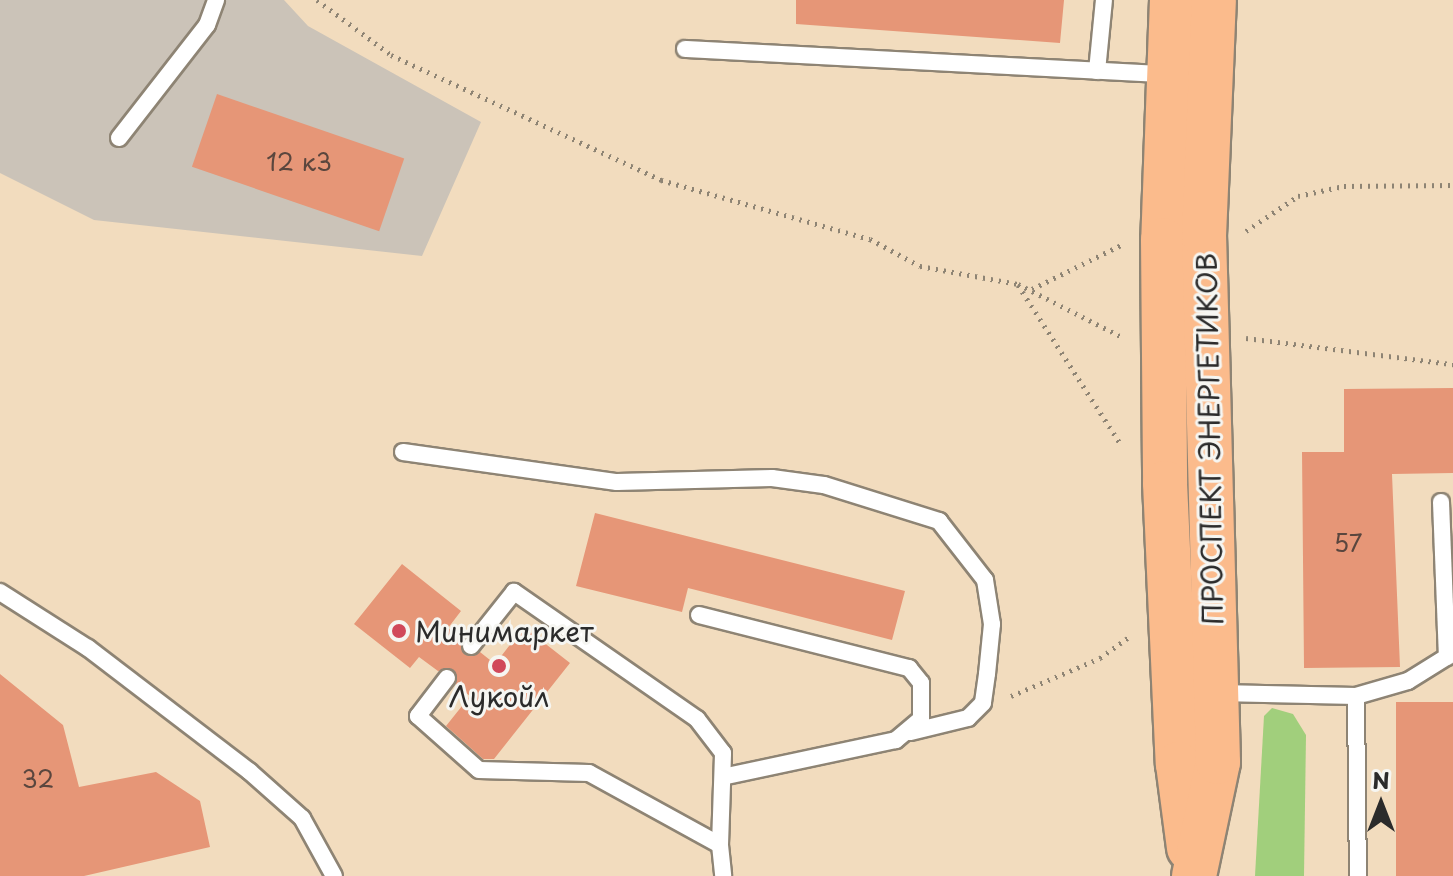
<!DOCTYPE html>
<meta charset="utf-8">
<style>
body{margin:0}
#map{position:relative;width:1453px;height:876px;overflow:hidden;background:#f2dcbe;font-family:"Playpen Sans",sans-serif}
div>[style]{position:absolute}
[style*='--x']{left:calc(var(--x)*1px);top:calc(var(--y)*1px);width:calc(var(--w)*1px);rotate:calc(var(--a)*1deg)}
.industrial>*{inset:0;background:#cbc3b8}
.green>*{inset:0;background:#a1cf7c}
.building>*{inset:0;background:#e69677;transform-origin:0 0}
.path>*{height:5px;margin-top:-2.5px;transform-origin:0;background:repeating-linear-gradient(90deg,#8e8474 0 2px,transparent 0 8px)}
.roads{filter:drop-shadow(2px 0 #8e8474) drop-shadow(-2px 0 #8e8474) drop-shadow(0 2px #8e8474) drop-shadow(0 -2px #8e8474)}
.lane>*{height:16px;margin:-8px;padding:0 8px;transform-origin:8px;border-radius:8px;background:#fff}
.primary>*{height:44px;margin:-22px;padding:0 22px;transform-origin:22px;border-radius:22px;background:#fbbb8c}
.dots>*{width:22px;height:22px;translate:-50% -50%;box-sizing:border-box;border:4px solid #f6f6f2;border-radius:50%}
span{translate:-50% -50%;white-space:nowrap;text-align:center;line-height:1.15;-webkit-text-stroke:6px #f6f6f2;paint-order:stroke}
.number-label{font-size:24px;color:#5a463e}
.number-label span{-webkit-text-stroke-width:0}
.street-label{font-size:28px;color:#2b2b2b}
.poi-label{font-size:28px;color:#2b2b2b}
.left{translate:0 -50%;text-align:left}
.north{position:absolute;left:1341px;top:764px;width:80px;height:80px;-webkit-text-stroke:6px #f6f6f2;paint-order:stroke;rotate:0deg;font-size:22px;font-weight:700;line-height:32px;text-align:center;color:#2b2b2b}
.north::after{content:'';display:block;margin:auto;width:28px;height:36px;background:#2b2b2b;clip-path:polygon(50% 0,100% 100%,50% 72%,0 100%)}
</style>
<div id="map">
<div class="industrial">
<div style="clip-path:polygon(0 0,284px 0,308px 26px,481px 122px,422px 256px,94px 220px,0 173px)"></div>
</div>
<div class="green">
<div style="clip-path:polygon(1272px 708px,1293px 714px,1306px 735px,1304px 876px,1255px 876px,1264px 716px)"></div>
</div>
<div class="building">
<div style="clip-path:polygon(796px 0,1064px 0,1060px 43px,796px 24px)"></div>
<div style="left:217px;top:94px;width:198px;height:77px;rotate:19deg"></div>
<div style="clip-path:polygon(1453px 388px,1453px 473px,1392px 474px,1400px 667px,1304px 668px,1302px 452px,1344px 452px,1344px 389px)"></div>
<div style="clip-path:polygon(595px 513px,905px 591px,892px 640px,688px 588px,682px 612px,576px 586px)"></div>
<div style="clip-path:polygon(402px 564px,461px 611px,448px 628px,463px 639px,465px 655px,480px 652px,495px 664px,524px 627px,570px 663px,494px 759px,483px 759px,446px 726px,470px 696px,456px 685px,454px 670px,438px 671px,419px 657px,410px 668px,354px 624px)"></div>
<div style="clip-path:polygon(0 674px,63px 725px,79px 787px,156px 772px,200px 801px,210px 847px,84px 876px,0 876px)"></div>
<div style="left:1396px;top:702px;width:57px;height:174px"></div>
</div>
<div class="path">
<div style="--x:317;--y:0;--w:92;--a:36.6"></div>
<div style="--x:391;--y:55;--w:298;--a:24.8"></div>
<div style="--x:661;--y:180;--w:217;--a:15.8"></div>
<div style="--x:870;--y:239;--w:57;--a:28.4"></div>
<div style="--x:920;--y:266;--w:100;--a:10.4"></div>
<div style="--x:1018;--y:284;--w:117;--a:27"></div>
<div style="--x:1246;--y:231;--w:63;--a:-33.9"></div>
<div style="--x:1298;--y:196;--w:47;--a:-12.3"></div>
<div style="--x:1344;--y:186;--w:109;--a:-0.5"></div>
<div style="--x:1018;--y:285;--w:190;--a:57.2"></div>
<div style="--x:1032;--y:289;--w:99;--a:-26.3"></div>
<div style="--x:1246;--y:338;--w:209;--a:7.2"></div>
<div style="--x:1011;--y:696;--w:97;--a:-23.1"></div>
<div style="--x:1100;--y:658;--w:37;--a:-36"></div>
</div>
<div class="roads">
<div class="lane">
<div style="--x:685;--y:49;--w:482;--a:3"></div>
<div style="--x:1097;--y:71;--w:71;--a:-84.4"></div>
<div style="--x:119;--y:138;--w:143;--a:-52.1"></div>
<div style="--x:207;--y:25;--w:27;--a:-70"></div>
<div style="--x:403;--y:452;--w:216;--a:8"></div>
<div style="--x:617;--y:482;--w:155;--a:-1.5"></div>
<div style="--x:772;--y:478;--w:52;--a:7.7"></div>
<div style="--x:824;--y:485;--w:121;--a:17.4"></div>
<div style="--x:939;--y:521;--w:75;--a:52.1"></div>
<div style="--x:985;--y:580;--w:45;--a:81"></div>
<div style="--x:992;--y:624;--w:50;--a:95.7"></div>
<div style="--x:987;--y:674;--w:29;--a:98"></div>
<div style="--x:983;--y:703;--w:21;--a:135"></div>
<div style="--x:968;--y:718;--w:59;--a:166.2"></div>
<div style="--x:1441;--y:502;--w:155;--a:87.8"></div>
<div style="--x:0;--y:592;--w:104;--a:32.5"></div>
<div style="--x:88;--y:648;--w:203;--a:37.4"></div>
<div style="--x:249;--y:771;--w:71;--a:41.6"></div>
<div style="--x:302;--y:818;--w:66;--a:61.1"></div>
<div style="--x:699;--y:615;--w:217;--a:14.2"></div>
<div style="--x:909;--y:668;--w:19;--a:51"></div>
<div style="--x:921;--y:683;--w:36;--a:90"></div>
<div style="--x:921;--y:719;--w:33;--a:140"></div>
<div style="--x:896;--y:740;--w:173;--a:168"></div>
<div style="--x:447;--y:678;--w:48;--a:127.3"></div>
<div style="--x:418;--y:716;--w:81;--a:41.5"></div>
<div style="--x:479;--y:770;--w:110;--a:1.6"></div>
<div style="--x:589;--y:773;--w:149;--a:28.8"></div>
<div style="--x:720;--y:845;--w:92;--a:-88.1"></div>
<div style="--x:723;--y:753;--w:43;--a:-127.4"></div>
<div style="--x:697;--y:719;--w:223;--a:-145.2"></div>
<div style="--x:514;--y:592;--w:69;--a:128.5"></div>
<div style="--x:1219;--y:693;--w:137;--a:1.3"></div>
<div style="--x:1356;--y:696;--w:54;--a:-16.1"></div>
<div style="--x:1408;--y:681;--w:53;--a:-31.9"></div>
<div style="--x:1356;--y:696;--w:180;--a:89.4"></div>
<div style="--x:720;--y:845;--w:31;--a:84"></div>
</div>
<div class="primary">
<div style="--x:1172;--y:0;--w:240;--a:92.1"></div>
<div style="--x:1163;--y:240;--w:243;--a:89.5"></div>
<div style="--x:1165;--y:483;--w:281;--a:87.4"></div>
<div style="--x:1178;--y:764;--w:85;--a:82.5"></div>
<div style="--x:1194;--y:876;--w:116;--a:-78.1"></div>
<div style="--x:1218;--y:762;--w:526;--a:-91.52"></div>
<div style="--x:1204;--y:236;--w:236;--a:-87.6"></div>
</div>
</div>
<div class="dots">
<div style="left:399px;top:631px;background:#d1495b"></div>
<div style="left:499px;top:666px;background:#d1495b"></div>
</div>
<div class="number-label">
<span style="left:299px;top:162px">12 к3</span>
<span style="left:1348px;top:543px">57</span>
<span style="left:38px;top:779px">32</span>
</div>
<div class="street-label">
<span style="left:1209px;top:439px;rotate:-91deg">ПРОСПЕКТ ЭНЕРГЕТИКОВ</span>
</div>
<div class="poi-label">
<span class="left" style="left:415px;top:631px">Минимаркет</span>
<span style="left:499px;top:696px">Лукойл</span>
</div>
<div class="north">N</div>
</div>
